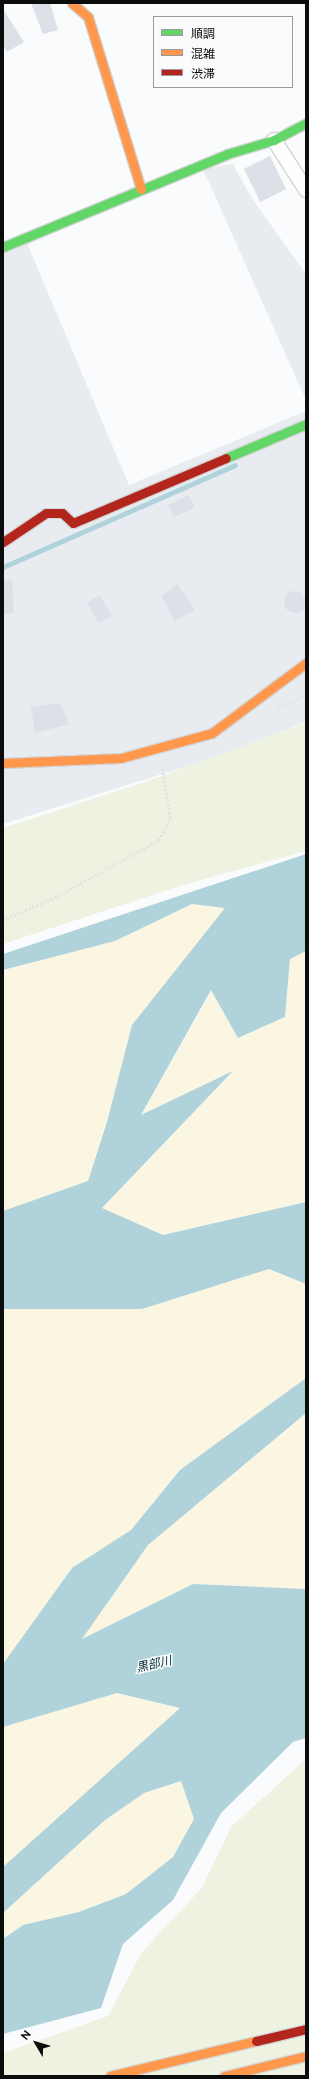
<!DOCTYPE html>
<meta charset="utf-8">
<style>
body{margin:0}
#map{position:relative;width:309px;height:2079px;overflow:hidden;background:#fafbfc;font-family:Raleway,"Noto Sans JP",sans-serif}
div>[style]{position:absolute}
[style*='--x']{left:calc(var(--x)*1px);top:calc(var(--y)*1px);width:calc(var(--w)*1px);rotate:calc(var(--a)*1deg)}
.built>*{inset:0;background:#e8ecf0}
.green>*{inset:0;background:#eef2e0}
.sand>*{inset:0;background:#fbf6e2}
.water>*{inset:0;background:#b0d3db}
.stream>*{height:4.5px;margin:-2.25px;padding:0 2.25px;transform-origin:2.25px;border-radius:2.25px;background:#b0d3db}
.building>*{inset:0;background:#dce1e8;transform-origin:0 0}
.round{border-radius:50%}
.path>*{height:2.5px;margin-top:-1.25px;transform-origin:0;background:repeating-linear-gradient(90deg,#e2e3e3 0 2px,transparent 0 4px)}
.roads{filter:drop-shadow(1px 0 #d4d5d6) drop-shadow(-1px 0 #d4d5d6) drop-shadow(0 1px #d4d5d6) drop-shadow(0 -1px #d4d5d6)}
.street>*{height:14px;margin:-7px;padding:0 7px;transform-origin:7px;border-radius:7px;background:#fefeff}
.fast>*{height:9px;margin:-4.5px;padding:0 4.5px;transform-origin:4.5px;border-radius:4.5px;background:#63d668}
.slow>*{height:9px;margin:-4.5px;padding:0 4.5px;transform-origin:4.5px;border-radius:4.5px;background:#ff974d}
.jam>*{height:9px;margin:-4.5px;padding:0 4.5px;transform-origin:4.5px;border-radius:4.5px;background:#b3261e}
span{translate:-50% -50%;white-space:nowrap;text-align:center;line-height:1.15;-webkit-text-stroke:3px #f9fbfd;paint-order:stroke}
.water-label{font-size:12px;color:#003038;font-style:italic}
.frame{position:absolute;inset:0;border:4px solid #0b0c0c;pointer-events:none}
.legend{position:absolute;left:153px;top:16px;width:140px;height:72px;box-sizing:border-box;background:#f9fbfd;border:1px solid #9a9b9d;margin:0;padding:5px 7px;list-style:none;font-size:12px;color:#0b0c0c}
.legend li{display:flex;align-items:center;gap:8px;height:20px}
.legend b{width:20px;border:1px solid #9a9b9d}
.north{position:absolute;left:16px;top:2023px;width:40px;height:40px;-webkit-text-stroke:3px #f9fbfd;paint-order:stroke;rotate:308deg;font-size:11px;font-weight:700;line-height:16px;text-align:center;color:#0b0c0c}
.north::after{content:'';display:block;margin:auto;width:14px;height:18px;background:#0b0c0c;clip-path:polygon(50% 0,100% 100%,50% 72%,0 100%)}
</style>
<div id="map">
<div class="built">
<div style="clip-path:polygon(233px 164px,251px 197px,306px 274px,306px 400px,203px 169px)"></div>
<div style="clip-path:polygon(27px 243px,129px 485px,306px 411px,306px 722px,210px 759px,3px 824px,3px 253px)"></div>
</div>
<div class="green">
<div style="clip-path:polygon(306px 723px,306px 851px,186px 884px,3px 944px,3px 828px,142px 783px)"></div>
<div style="clip-path:polygon(306px 1759px,306px 2076px,3px 2076px,3px 2053px,108px 2016px,142px 1952px,202px 1888px,231px 1827px)"></div>
</div>
<div class="sand">
<div style="clip-path:polygon(192px 904px,226px 908px,133px 1025px,107px 1122px,88px 1181px,3px 1211px,3px 970px,115px 941px)"></div>
<div style="clip-path:polygon(306px 951px,306px 1202px,162px 1235px,102px 1208px,232px 1073px,141px 1116px,212px 990px,239px 1038px,285px 1017px,290px 959px)"></div>
<div style="clip-path:polygon(269px 1269px,306px 1284px,306px 1378px,180px 1470px,131px 1530px,72px 1568px,3px 1664px,3px 1309px,142px 1309px)"></div>
<div style="clip-path:polygon(306px 1413px,306px 1589px,193px 1584px,81px 1640px,148px 1545px)"></div>
<div style="clip-path:polygon(117px 1693px,181px 1708px,3px 1867px,3px 1727px)"></div>
<div style="clip-path:polygon(181px 1781px,194px 1819px,173px 1857px,126px 1894px,79px 1912px,23px 1925px,3px 1939px,3px 1913px,105px 1820px,144px 1793px)"></div>
</div>
<div class="water">
<div style="clip-path:polygon(306px 854px,306px 951px,290px 959px,285px 1017px,238px 1038px,211px 990px,141px 1115px,233px 1071px,102px 1208px,163px 1235px,306px 1202px,306px 1284px,269px 1269px,142px 1309px,3px 1309px,3px 1211px,88px 1181px,107px 1122px,132px 1025px,225px 908px,192px 904px,115px 941px,3px 970px,3px 954px)"></div>
<div style="clip-path:polygon(306px 1378px,306px 1413px,148px 1545px,82px 1639px,193px 1584px,306px 1589px,306px 1738px,293px 1742px,221px 1813px,173px 1900px,123px 1944px,101px 2008px,3px 2034px,3px 1939px,23px 1925px,79px 1912px,126px 1894px,173px 1857px,194px 1819px,181px 1781px,144px 1793px,105px 1820px,3px 1913px,3px 1867px,180px 1708px,117px 1693px,3px 1727px,3px 1664px,72px 1568px,131px 1530px,180px 1470px)"></div>
</div>
<div class="stream">
<div style="--x:3;--y:567;--w:253;--a:-23.7"></div>
</div>
<div class="building">
<div style="clip-path:polygon(31px 3px,50px 3px,58px 30px,43px 34px)"></div>
<div style="clip-path:polygon(3px 9px,24px 42px,7px 52px,3px 44px)"></div>
<div style="left:270px;top:156px;width:37px;height:29px;rotate:64deg"></div>
<div style="left:189px;top:495px;width:14px;height:23px;rotate:65deg"></div>
<div style="clip-path:polygon(3px 580px,12px 580px,14px 613px,3px 615px)"></div>
<div style="clip-path:polygon(177px 584px,195px 610px,175px 621px,161px 596px)"></div>
<div class="round" style="left:284px;top:591px;width:22px;height:22px"></div>
<div style="left:100px;top:595px;width:24px;height:15px;rotate:60deg"></div>
<div style="clip-path:polygon(60px 703px,69px 724px,35px 733px,31px 707px)"></div>
</div>
<div class="path">
<div style="--x:278;--y:707;--w:30;--a:-23"></div>
<div style="--x:3;--y:920;--w:58;--a:-23.5"></div>
<div style="--x:56;--y:897;--w:118;--a:-29"></div>
<div style="--x:159;--y:840;--w:25;--a:-63"></div>
<div style="--x:170;--y:818;--w:52;--a:-98.9"></div>
</div>
<div class="roads">
<div class="street">
<div style="--x:274;--y:140;--w:59;--a:57.4"></div>
</div>
<div class="fast">
<div style="--x:3;--y:247;--w:243;--a:-22.5"></div>
<div style="--x:227;--y:154;--w:49;--a:-16.6"></div>
<div style="--x:274;--y:140;--w:36;--a:-28"></div>
<div style="--x:226;--y:458;--w:87;--a:-23"></div>
</div>
<div class="slow">
<div style="--x:72;--y:3;--w:21;--a:41"></div>
<div style="--x:88;--y:17;--w:180;--a:72.9"></div>
<div style="--x:3;--y:763;--w:118;--a:-2.4"></div>
<div style="--x:121;--y:758;--w:94;--a:-15.4"></div>
<div style="--x:212;--y:733;--w:117;--a:-36.7"></div>
<div style="--x:110;--y:2076;--w:150;--a:-13.5"></div>
<div style="--x:224;--y:2076;--w:84;--a:-13.7"></div>
</div>
<div class="jam">
<div style="--x:3;--y:542;--w:52;--a:-34"></div>
<div style="--x:46;--y:513;--w:16;--a:0"></div>
<div style="--x:62;--y:513;--w:15;--a:42"></div>
<div style="--x:73;--y:523;--w:166;--a:-23"></div>
<div style="--x:256;--y:2041;--w:51;--a:-13.5"></div>
</div>
</div>
<div class="water-label">
<span style="left:154px;top:1665px;rotate:-13deg">黒部川</span>
</div>
<div class="frame"></div>
<ul class="legend">
<li><b style="height:5px;background:#63d668"></b>順調</li>
<li><b style="height:5px;background:#ff974d"></b>混雑</li>
<li><b style="height:5px;background:#b3261e"></b>渋滞</li>
</ul>
<div class="north">N</div>
</div>
